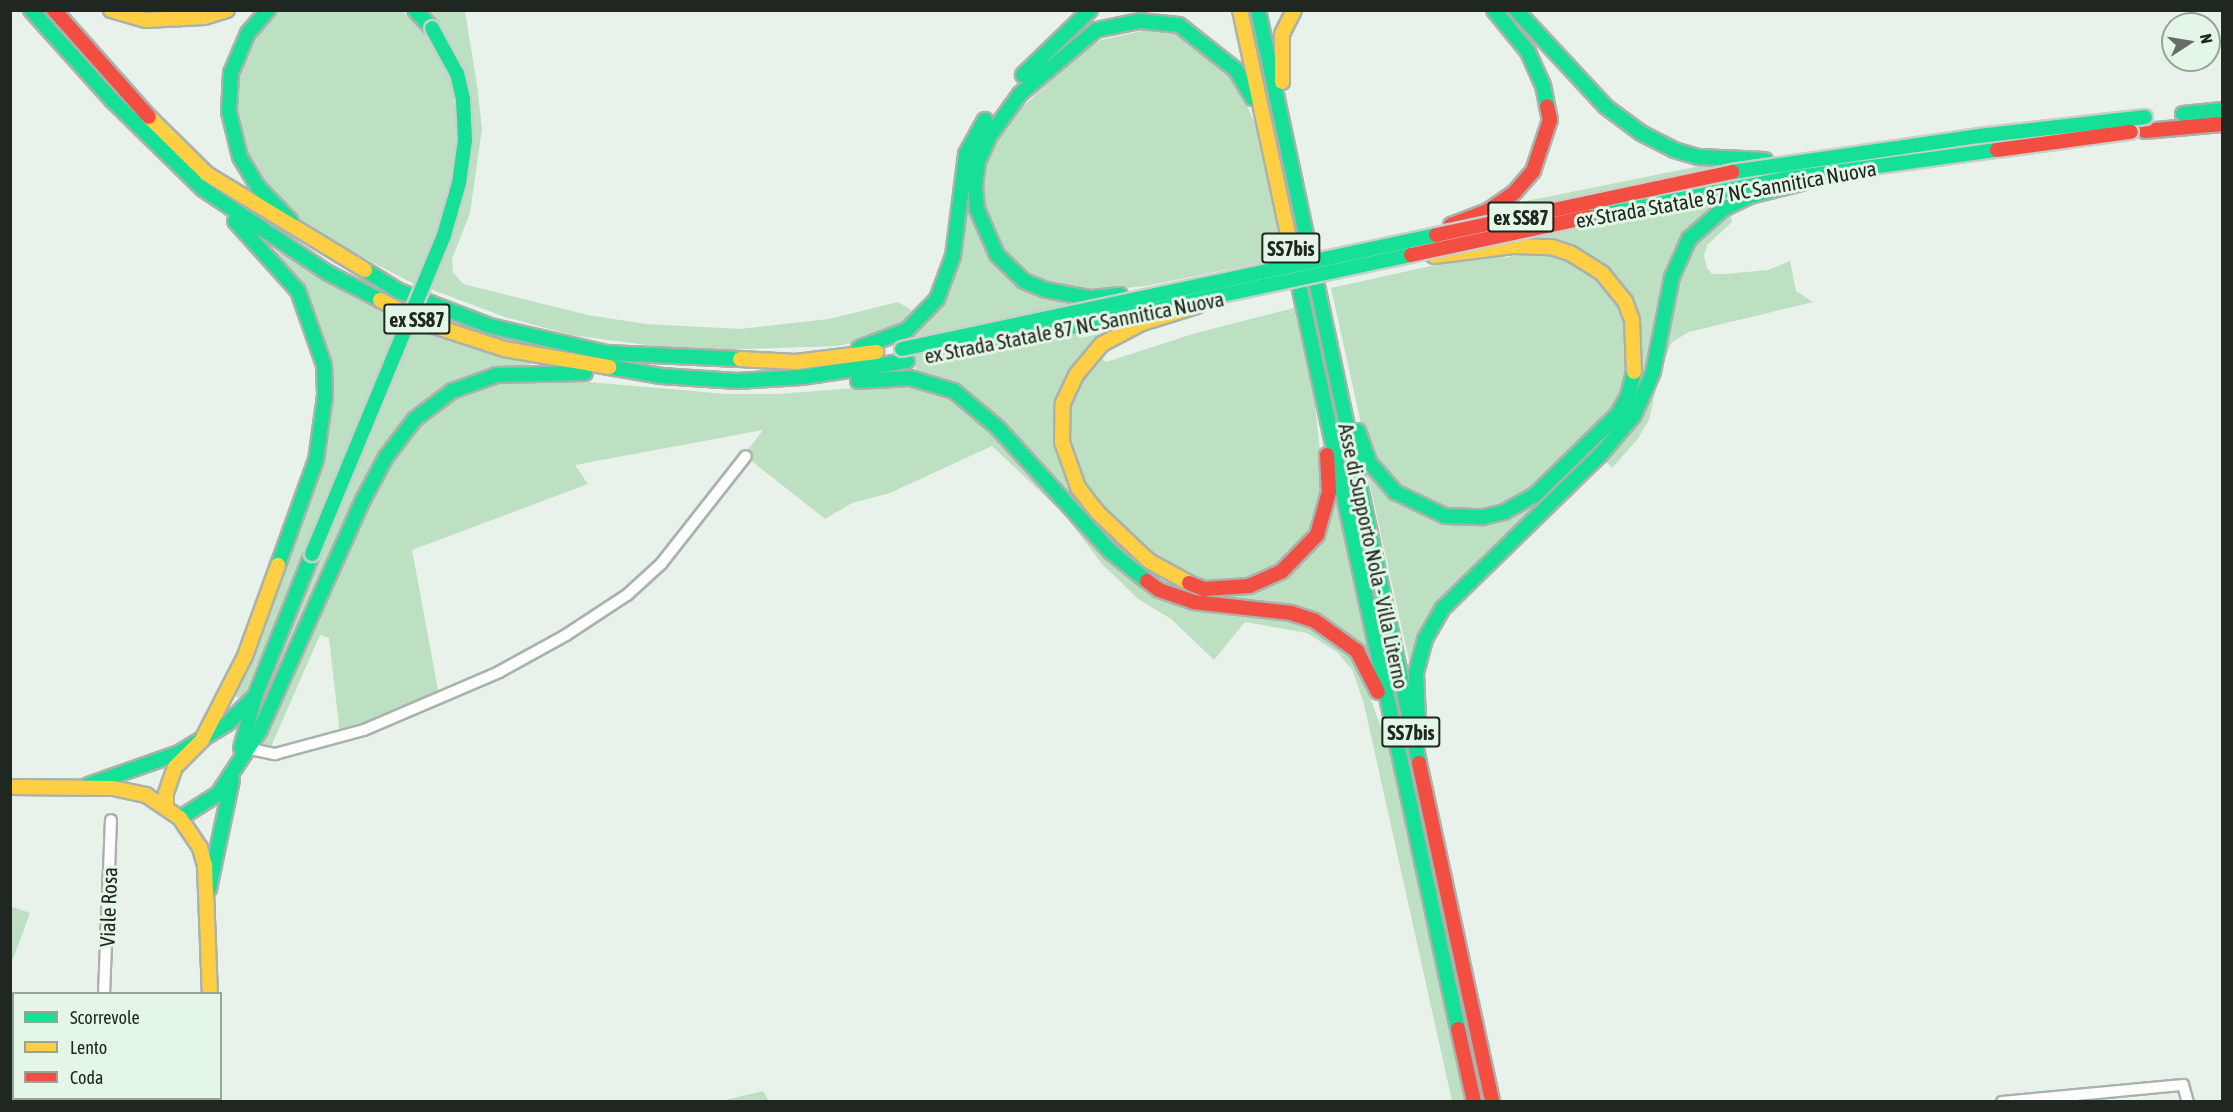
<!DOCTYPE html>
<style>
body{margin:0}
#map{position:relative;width:2233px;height:1112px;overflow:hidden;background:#e8f2ea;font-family:"Asap Condensed",sans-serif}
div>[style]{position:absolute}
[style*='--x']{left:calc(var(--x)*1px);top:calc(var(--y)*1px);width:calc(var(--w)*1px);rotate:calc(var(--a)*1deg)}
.green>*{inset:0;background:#bee0c2}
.roads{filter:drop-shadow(2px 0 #aab2ac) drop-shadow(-2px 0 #aab2ac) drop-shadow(0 2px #aab2ac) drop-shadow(0 -2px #aab2ac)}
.street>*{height:10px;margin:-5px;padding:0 5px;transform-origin:5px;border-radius:5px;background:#fcfdfc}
.fast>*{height:14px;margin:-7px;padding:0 7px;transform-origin:7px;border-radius:7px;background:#16e098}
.slow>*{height:14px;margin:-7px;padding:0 7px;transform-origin:7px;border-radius:7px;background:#ffcf43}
.jam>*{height:14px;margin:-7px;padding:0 7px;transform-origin:7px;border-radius:7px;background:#f24e42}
.bridges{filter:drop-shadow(2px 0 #cacfcb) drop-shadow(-2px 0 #cacfcb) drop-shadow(0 2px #cacfcb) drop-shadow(0 -2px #cacfcb)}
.fast-bridge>*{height:14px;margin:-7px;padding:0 7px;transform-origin:7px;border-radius:7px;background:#16e098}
.jam-bridge>*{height:14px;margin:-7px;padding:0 7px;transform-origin:7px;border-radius:7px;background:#f24e42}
span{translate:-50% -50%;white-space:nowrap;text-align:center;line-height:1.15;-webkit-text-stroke:6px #e4f6e6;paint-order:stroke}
.shield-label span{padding:2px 4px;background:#e4f6e6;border:2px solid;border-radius:4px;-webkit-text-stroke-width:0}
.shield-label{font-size:20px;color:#202620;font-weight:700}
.street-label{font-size:21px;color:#202620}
.frame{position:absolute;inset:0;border:12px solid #202620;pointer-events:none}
.legend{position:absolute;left:12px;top:992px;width:210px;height:108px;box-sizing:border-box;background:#e4f6e6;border:2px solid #96a397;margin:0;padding:8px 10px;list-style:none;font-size:18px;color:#202620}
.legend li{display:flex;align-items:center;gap:12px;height:30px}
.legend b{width:30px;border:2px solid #96a397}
.north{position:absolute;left:2161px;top:12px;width:60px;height:60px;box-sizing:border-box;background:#e4f6e6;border:2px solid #96a397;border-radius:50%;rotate:78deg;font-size:16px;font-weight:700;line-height:24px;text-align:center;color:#202620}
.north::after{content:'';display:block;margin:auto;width:21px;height:27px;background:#666d67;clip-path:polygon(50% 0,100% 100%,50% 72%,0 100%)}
</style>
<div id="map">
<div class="green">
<div style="clip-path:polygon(278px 11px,402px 11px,421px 29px,452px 80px,457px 151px,442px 218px,416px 285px,313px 231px,261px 182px,238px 130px,239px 73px,265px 22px)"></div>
<div style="clip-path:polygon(429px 11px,465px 11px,477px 85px,482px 129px,470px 213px,452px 259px,453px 272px,463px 284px,588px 315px,646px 324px,740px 329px,829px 319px,898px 302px,912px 310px,896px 329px,873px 339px,838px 346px,692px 351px,571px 335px,505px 317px,430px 289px,468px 82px,457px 53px)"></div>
<div style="clip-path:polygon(1151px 29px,1171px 32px,1207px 49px,1234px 77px,1254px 121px,1284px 258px,1146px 286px,1073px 293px,1081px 338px,1112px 331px,1089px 349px,1106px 362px,1196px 333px,1294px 308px,1315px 405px,1323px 479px,1319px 513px,1299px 550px,1284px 563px,1241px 584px,1204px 583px,1180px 575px,1150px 555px,1120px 525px,1112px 535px,1140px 563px,1181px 588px,1209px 595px,1241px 594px,1263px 588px,1304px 561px,1322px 534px,1333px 496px,1337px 495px,1372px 664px,1355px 642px,1322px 618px,1288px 607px,1191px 595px,1152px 578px,1110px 538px,1102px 548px,1159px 595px,1187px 605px,1302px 621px,1334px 638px,1357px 662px,1393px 760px,1466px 1101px,1452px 1101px,1364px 704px,1353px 671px,1337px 652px,1307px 633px,1245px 622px,1214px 660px,1171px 619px,1138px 599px,1102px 564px,1064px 514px,992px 446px,890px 493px,852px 503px,825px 519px,744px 455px,763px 430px,575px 465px,588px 484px,412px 550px,439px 695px,340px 735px,329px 638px,320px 635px,270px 749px,260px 749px,356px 533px,397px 451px,436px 409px,489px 382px,532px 377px,726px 394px,778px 394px,880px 386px,923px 389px,926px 376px,917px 374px,910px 338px,939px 307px,952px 282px,969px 172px,983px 136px,995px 144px,1014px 115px,1080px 53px,1101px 40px)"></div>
<div style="clip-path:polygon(1710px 164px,1727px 201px,1732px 222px,1707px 245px,1704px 256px,1707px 268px,1712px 274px,1725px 274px,1768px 270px,1790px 261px,1796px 291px,1813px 302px,1689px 332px,1672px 342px,1661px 367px,1649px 420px,1637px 440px,1612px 468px,1597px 451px,1453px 589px,1433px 614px,1410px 665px,1367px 472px,1407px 508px,1425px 516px,1448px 523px,1489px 521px,1509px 515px,1544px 494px,1594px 447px,1587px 438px,1527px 493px,1492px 509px,1467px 512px,1441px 510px,1406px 494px,1387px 478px,1366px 446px,1331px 288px,1467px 258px,1502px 252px,1503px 258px,1535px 252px,1526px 208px,1502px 213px,1517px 203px)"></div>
<div style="clip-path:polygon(271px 249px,533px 363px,408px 419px,264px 709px,313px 530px,243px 699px,234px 696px,331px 388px)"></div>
<div style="clip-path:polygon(10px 906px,30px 913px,13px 959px,11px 958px)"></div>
<div style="clip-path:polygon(763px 1091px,769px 1101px,721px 1101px)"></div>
</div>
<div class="roads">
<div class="street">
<div style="--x:246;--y:748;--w:30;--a:12"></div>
<div style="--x:275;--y:754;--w:92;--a:-15.1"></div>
<div style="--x:364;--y:730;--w:147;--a:-23.2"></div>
<div style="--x:499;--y:672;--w:77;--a:-28.9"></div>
<div style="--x:566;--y:635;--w:73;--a:-33.3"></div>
<div style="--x:627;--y:595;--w:46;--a:-42.4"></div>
<div style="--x:661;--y:564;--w:137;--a:-51.8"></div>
<div style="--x:104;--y:994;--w:174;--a:-87.7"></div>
<div style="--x:100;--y:1102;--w:4;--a:-90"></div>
<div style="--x:2002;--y:1102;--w:182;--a:-5.4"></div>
<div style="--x:2183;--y:1085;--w:18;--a:74"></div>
</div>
<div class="fast">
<div style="--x:31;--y:10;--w:121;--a:48"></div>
<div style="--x:112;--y:100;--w:127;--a:44.4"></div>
<div style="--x:203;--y:189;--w:151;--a:33.9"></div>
<div style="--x:328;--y:273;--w:59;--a:27.4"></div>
<div style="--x:268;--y:10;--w:30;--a:131"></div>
<div style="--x:248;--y:33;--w:43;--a:113"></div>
<div style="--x:231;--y:73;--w:39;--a:93"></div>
<div style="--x:229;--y:112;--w:46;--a:76.3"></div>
<div style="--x:240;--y:157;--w:35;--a:59"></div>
<div style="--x:258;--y:187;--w:47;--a:45.9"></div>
<div style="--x:415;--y:10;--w:25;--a:47"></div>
<div style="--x:1258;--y:10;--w:770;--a:77.93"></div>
<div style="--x:1494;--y:10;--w:54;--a:51"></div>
<div style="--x:1528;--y:52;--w:36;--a:66"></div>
<div style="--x:1543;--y:85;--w:21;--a:79"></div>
<div style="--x:1516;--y:10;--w:132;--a:47.1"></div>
<div style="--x:1606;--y:107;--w:44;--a:36.6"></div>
<div style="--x:1641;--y:133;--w:37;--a:27"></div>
<div style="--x:1674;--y:150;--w:26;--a:16"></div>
<div style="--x:1699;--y:157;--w:66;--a:2.6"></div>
<div style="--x:1023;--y:75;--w:93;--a:-44.1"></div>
<div style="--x:2183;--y:114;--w:39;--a:-6"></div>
<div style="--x:235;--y:221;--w:94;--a:48"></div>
<div style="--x:298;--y:291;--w:78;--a:70.6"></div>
<div style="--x:324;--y:365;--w:31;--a:88"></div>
<div style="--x:325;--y:396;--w:65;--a:98"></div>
<div style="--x:316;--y:460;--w:112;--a:109.9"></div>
<div style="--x:365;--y:270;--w:40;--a:32"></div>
<div style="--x:399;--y:291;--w:97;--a:21"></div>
<div style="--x:490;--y:326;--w:120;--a:13"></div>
<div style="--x:607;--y:353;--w:133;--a:2.6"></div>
<div style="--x:1297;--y:276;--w:770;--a:77.93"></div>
<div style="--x:1120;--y:295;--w:31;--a:174"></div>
<div style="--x:1089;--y:298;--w:44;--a:-169.5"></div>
<div style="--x:1046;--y:290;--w:24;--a:-158"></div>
<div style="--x:1024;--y:281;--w:37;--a:-136"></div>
<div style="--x:997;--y:255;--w:50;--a:-113.5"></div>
<div style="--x:977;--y:209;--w:23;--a:-95"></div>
<div style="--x:975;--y:186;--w:24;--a:-83"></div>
<div style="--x:978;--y:162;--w:27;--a:-66"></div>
<div style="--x:989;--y:137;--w:53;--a:-54.2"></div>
<div style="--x:1020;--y:94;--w:99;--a:-40.1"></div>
<div style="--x:1096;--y:30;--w:45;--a:-11.6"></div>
<div style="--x:1140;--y:21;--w:39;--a:6"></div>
<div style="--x:1179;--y:25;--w:73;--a:38.3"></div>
<div style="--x:1236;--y:70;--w:33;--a:59"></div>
<div style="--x:859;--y:348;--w:51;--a:-20.6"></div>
<div style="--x:907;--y:330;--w:43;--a:-45.9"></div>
<div style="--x:937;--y:299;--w:46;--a:-69.6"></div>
<div style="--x:953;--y:256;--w:103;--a:-82.7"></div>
<div style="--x:966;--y:154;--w:39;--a:-61"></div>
<div style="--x:609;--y:367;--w:53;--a:9.8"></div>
<div style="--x:661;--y:376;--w:76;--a:3.8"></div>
<div style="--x:737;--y:381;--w:65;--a:-3.5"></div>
<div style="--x:802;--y:377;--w:106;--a:-8.7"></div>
<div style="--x:858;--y:381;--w:52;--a:-3.3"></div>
<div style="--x:910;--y:378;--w:46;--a:16.5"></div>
<div style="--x:954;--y:391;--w:57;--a:40.1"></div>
<div style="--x:998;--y:428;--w:168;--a:47.7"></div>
<div style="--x:1111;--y:552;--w:46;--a:38.9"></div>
<div style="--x:1358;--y:431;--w:33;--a:70"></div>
<div style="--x:1369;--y:462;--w:40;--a:49"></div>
<div style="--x:1395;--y:492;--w:55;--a:25.6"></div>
<div style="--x:1445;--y:516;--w:38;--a:2"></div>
<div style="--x:1483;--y:517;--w:22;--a:-13"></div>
<div style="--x:1504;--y:512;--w:35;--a:-29"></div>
<div style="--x:1535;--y:495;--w:116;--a:-44.3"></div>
<div style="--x:1618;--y:414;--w:21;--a:-61"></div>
<div style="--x:1628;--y:396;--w:25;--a:-76"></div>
<div style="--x:1418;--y:721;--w:48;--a:-92.4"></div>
<div style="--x:1416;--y:673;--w:35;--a:-75"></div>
<div style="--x:1425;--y:639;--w:34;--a:-60"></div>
<div style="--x:1442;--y:609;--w:221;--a:-44.3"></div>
<div style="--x:1600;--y:455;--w:52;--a:-49.6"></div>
<div style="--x:1634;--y:415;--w:47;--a:-66.2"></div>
<div style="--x:1653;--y:372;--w:97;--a:-78.7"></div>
<div style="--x:1672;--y:277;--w:42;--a:-65.9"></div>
<div style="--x:1689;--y:239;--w:45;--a:-41.4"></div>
<div style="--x:1723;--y:209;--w:30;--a:-26"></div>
<div style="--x:1750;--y:196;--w:53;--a:-14.3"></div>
<div style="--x:241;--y:748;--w:54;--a:-74.9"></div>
<div style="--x:255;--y:696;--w:153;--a:-68.1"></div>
<div style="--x:88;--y:785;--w:96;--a:-19.4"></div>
<div style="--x:179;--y:753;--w:57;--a:-31.5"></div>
<div style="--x:228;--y:723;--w:35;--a:-45"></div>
<div style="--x:180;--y:818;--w:45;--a:-32.3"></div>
<div style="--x:218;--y:794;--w:77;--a:-56.7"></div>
<div style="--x:260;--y:730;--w:252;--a:-65.9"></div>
<div style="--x:363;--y:500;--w:49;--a:-61.9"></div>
<div style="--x:386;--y:457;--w:48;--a:-52.7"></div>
<div style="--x:415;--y:419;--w:46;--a:-37.1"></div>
<div style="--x:452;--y:391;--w:48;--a:-19.6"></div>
<div style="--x:497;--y:375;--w:88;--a:-1.3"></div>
<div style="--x:209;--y:889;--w:111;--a:-78.1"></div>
</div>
<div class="slow">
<div style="--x:111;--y:10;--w:36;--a:16"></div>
<div style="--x:146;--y:20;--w:58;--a:-3"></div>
<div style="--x:204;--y:17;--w:24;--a:-17"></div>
<div style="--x:1240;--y:10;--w:272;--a:77.9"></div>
<div style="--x:1282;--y:82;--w:48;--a:-90"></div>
<div style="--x:1282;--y:34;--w:27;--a:-63"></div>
<div style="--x:149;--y:117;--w:81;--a:44.5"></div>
<div style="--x:207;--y:174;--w:185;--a:31.3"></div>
<div style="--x:1434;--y:256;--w:80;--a:-7.2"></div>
<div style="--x:1513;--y:246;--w:38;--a:2"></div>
<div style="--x:1551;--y:247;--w:20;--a:18"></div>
<div style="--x:1570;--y:253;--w:38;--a:32"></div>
<div style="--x:1602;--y:273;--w:36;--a:51"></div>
<div style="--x:1625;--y:301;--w:20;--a:70"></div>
<div style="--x:1632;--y:320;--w:52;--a:87.8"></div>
<div style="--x:380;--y:300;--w:51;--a:27.1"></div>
<div style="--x:425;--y:323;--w:83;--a:18.2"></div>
<div style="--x:504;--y:349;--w:107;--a:9.7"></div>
<div style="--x:740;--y:359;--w:56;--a:3.1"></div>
<div style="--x:796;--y:362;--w:81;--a:-7.1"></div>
<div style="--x:1189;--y:583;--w:46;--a:-151.2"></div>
<div style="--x:1149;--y:561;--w:70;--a:-136.7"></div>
<div style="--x:1098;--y:513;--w:33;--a:-128"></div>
<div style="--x:1078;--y:487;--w:48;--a:-109.6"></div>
<div style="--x:1062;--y:442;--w:39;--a:-89"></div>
<div style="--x:1063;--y:403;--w:31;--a:-65"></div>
<div style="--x:1076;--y:375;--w:40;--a:-50"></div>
<div style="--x:1102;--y:344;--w:45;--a:-27.7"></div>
<div style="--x:1142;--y:323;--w:58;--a:-17.2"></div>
<div style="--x:10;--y:787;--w:103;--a:0.6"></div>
<div style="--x:113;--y:788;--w:34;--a:12"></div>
<div style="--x:146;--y:795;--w:41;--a:34.1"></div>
<div style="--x:180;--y:818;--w:36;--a:56"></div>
<div style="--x:200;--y:848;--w:19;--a:74"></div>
<div style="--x:205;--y:866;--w:128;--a:87.8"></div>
<div style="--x:166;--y:808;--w:15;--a:-90"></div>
<div style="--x:166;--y:793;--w:28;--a:-71"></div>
<div style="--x:175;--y:767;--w:38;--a:-45"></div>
<div style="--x:202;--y:740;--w:94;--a:-62.9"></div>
<div style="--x:245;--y:656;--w:97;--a:-70.1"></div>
<div style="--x:210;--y:1098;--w:4;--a:90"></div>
</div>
<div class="jam">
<div style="--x:54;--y:10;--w:143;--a:48.4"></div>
<div style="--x:2145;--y:131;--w:77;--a:-5.2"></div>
<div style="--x:1451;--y:225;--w:40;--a:-21"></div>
<div style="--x:1488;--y:211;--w:32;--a:-35"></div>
<div style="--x:1514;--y:193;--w:29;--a:-49"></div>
<div style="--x:1533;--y:171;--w:54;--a:-71.6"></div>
<div style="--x:1550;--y:120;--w:14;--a:-102"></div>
<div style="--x:1147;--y:581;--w:15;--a:37"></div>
<div style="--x:1159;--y:590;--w:36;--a:19"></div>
<div style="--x:1193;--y:602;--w:99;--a:6.4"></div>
<div style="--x:1291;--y:613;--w:25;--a:18"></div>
<div style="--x:1315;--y:621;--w:52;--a:35.5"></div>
<div style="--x:1357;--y:651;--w:46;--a:62.9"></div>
<div style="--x:1189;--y:583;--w:16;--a:22"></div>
<div style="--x:1204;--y:589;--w:45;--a:-3.8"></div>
<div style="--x:1249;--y:586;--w:36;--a:-24"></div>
<div style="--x:1282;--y:571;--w:50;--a:-45.8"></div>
<div style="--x:1317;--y:535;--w:45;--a:-74.4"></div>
<div style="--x:1329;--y:492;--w:37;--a:-93"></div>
<div style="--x:1419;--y:763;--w:347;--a:77.8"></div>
<div style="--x:1458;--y:1029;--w:75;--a:77.6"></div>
</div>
</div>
<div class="bridges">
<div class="fast-bridge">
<div style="--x:1732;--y:172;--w:250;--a:-8.3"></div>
<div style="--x:1979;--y:136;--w:167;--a:-6.5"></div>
<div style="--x:1589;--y:217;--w:199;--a:-11"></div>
<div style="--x:1784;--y:179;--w:215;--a:-7.8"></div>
<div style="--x:902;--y:349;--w:546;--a:-12.05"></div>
<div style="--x:954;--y:352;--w:467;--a:-12"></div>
<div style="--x:312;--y:554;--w:345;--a:-67.5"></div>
<div style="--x:444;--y:235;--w:54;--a:-73.9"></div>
<div style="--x:459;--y:183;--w:43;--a:-82.1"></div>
<div style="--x:465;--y:140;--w:41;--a:-92.8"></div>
<div style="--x:463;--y:99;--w:26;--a:-103"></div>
<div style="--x:457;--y:74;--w:52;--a:-118.5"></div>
</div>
<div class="jam-bridge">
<div style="--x:1997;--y:150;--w:135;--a:-7.7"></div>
<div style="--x:1436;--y:235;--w:303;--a:-12"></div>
<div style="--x:1411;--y:255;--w:182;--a:-12.1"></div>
</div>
</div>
<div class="shield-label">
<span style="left:1521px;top:217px">ex SS87</span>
<span style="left:1291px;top:248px">SS7bis</span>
<span style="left:417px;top:319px">ex SS87</span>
<span style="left:1411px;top:732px">SS7bis</span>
</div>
<div class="street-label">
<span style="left:1726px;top:194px;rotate:-10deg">ex Strada Statale 87 NC Sannitica Nuova</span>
<span style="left:1074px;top:327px;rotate:-11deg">ex Strada Statale 87 NC Sannitica Nuova</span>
<span style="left:1374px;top:556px;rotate:78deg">Asse di Supporto Nola - Villa Literno</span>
<span style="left:108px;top:907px;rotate:-88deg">Viale Rosa</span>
</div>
<div class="frame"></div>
<ul class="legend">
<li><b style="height:8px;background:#16e098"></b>Scorrevole</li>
<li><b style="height:8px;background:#ffcf43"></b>Lento</li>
<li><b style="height:8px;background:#f24e42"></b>Coda</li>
</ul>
<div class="north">N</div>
</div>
